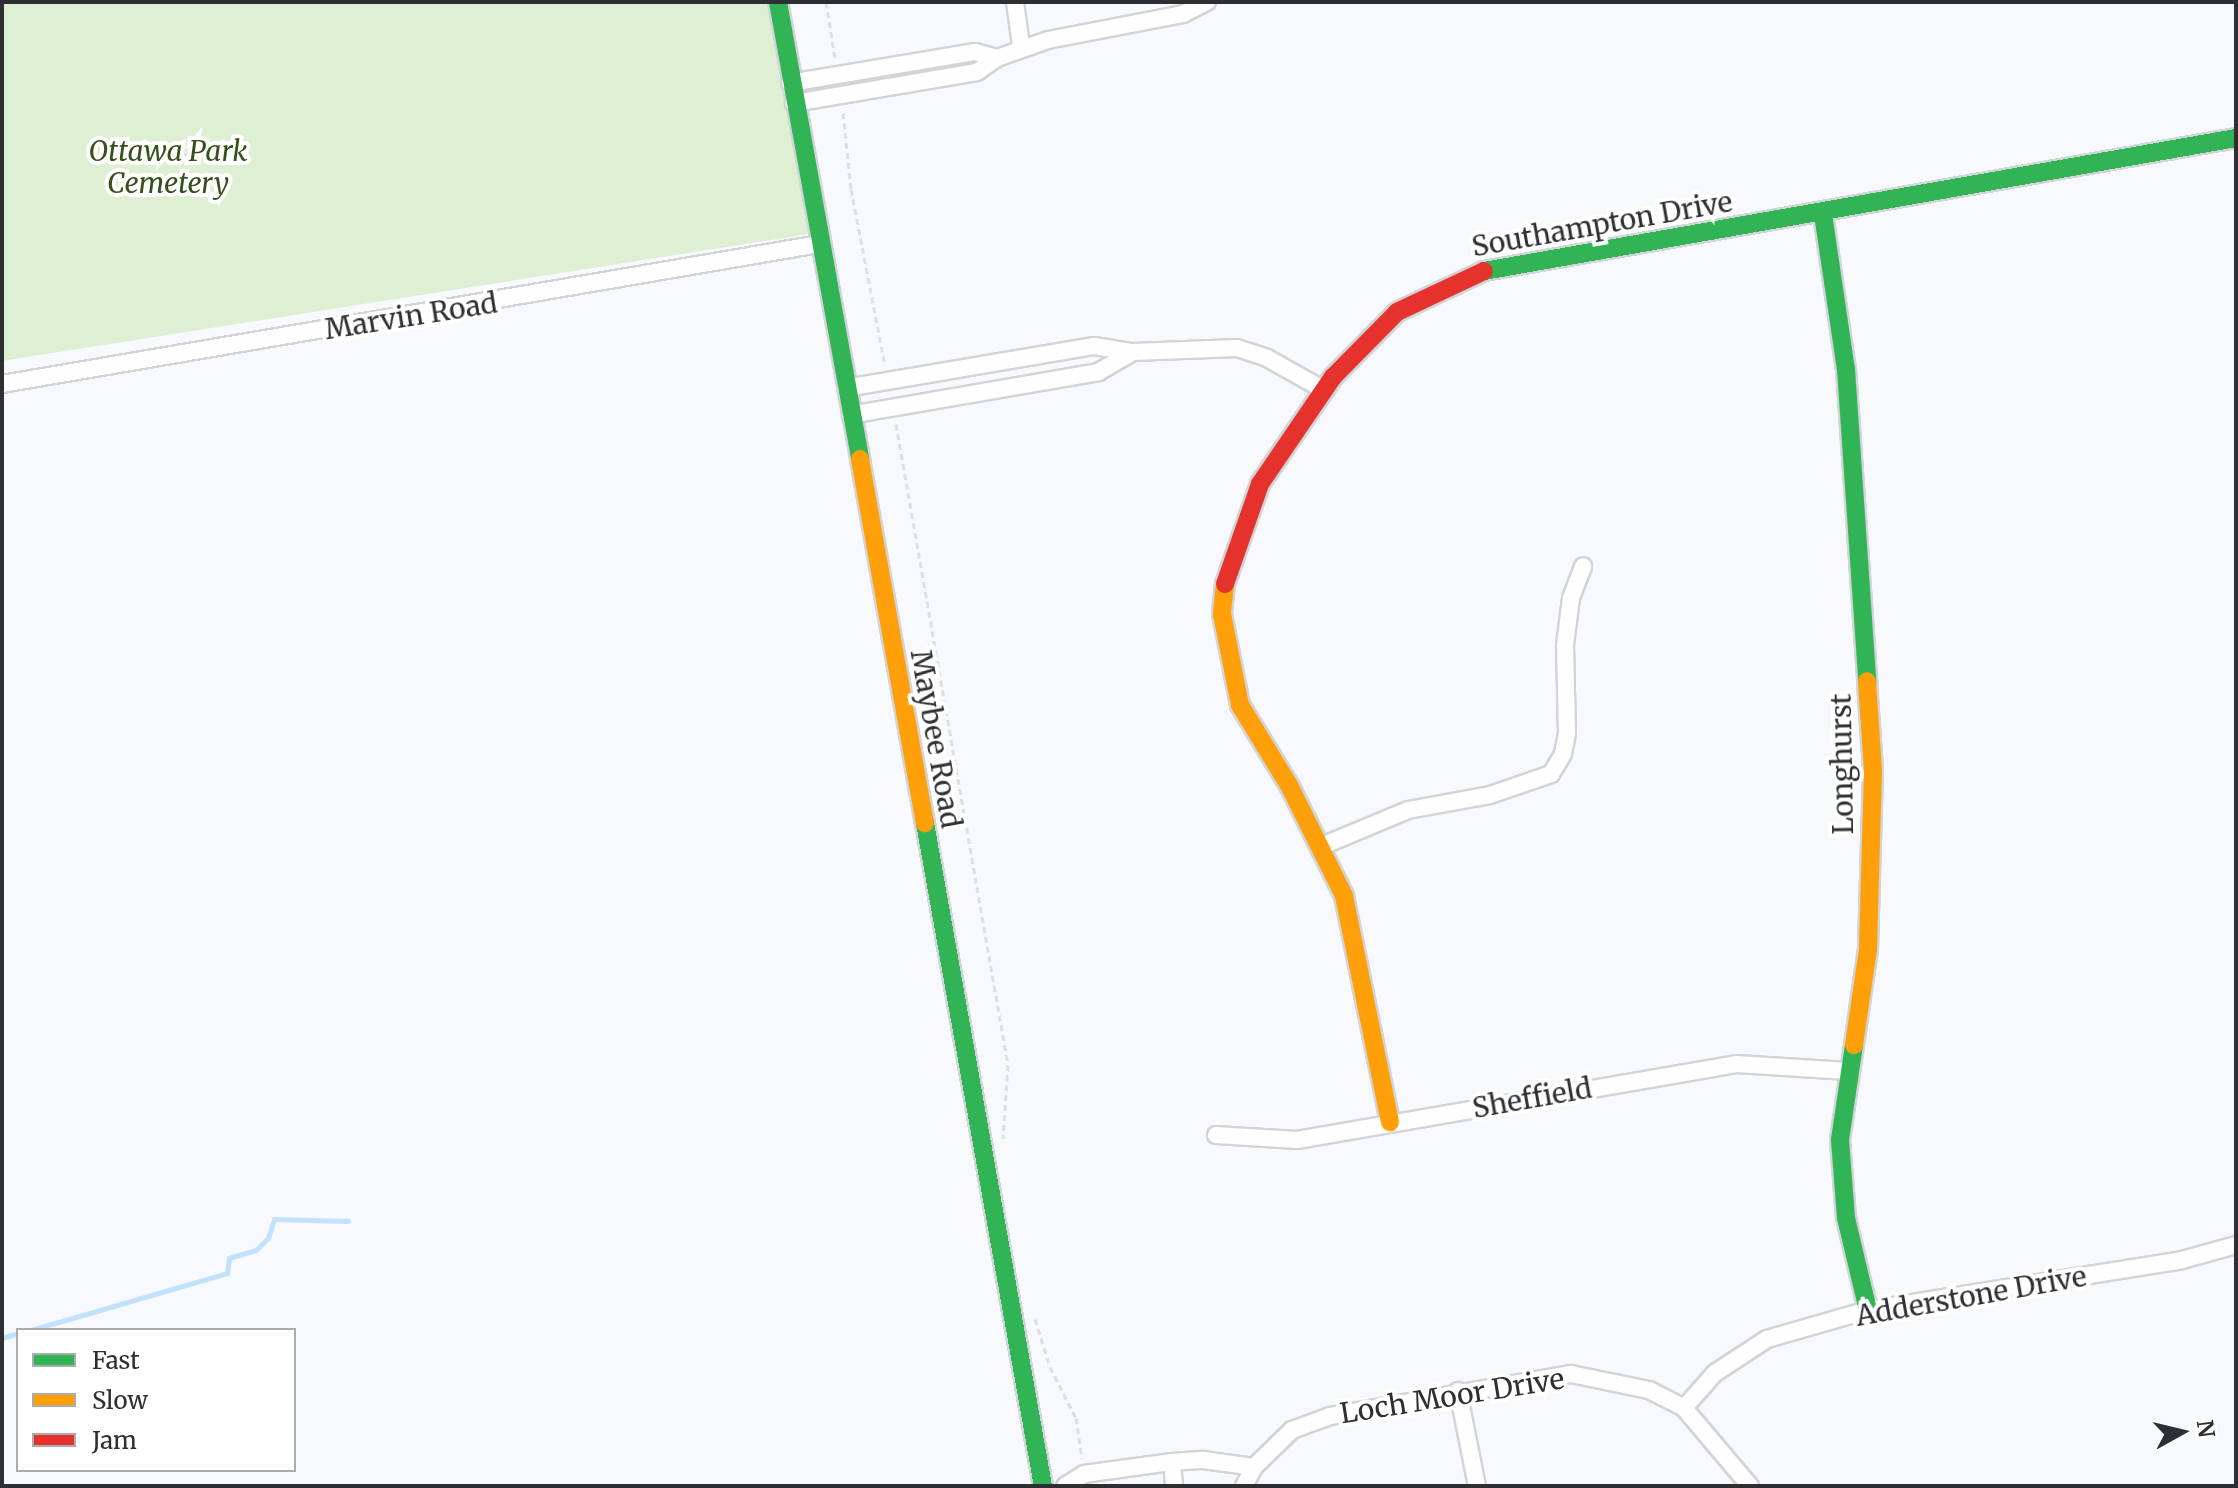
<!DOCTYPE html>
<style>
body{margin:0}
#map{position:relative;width:2238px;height:1488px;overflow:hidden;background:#f7f9fc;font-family:Merriweather,serif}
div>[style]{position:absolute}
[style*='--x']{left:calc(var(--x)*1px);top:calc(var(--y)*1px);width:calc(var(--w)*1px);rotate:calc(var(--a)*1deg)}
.green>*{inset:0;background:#dfefd4}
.stream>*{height:5px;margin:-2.5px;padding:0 2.5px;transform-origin:2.5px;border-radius:2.5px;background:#c2e1fa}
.path>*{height:3px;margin-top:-1.5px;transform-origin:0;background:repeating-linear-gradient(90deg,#dee0e0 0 6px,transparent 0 10px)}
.roads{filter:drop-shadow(2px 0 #d2d4d7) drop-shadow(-2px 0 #d2d4d7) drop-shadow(0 2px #d2d4d7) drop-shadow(0 -2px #d2d4d7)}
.street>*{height:16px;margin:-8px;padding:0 8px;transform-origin:8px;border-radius:8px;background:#fefeff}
.fast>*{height:18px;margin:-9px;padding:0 9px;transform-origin:9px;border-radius:9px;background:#30b455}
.slow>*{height:18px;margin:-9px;padding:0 9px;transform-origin:9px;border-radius:9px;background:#ff9f0a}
.jam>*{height:18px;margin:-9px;padding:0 9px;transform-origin:9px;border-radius:9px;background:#e5322d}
span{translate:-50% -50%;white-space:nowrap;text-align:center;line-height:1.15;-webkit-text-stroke:8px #fff;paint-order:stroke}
.park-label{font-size:28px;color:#37501b;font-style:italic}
.street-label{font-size:28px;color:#2d2f33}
.frame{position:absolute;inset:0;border:4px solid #2d2f33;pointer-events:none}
.legend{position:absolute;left:16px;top:1328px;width:280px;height:144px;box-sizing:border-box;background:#fff;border:2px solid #abacad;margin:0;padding:10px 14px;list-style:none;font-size:24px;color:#2d2f33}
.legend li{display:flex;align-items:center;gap:16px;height:40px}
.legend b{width:40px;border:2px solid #abacad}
.north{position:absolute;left:2142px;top:1392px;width:80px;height:80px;-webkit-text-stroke:6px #fff;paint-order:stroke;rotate:82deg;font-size:22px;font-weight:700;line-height:32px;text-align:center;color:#2d2f33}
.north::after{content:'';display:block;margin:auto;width:28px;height:36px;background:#2d2f33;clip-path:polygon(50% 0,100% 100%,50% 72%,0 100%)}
</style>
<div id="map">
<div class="green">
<div style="clip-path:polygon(2px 2px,769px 2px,809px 234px,2px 361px)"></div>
</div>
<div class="stream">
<div style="--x:31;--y:1330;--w:204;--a:-16.2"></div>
<div style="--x:227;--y:1273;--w:15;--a:-82"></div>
<div style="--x:229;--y:1258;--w:28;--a:-17"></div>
<div style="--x:256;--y:1250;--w:17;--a:-45"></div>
<div style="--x:268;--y:1238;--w:20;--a:-72"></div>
<div style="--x:274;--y:1219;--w:74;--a:1.5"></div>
<div style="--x:2;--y:1338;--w:17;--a:-17"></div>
</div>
<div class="path">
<div style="--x:826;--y:2;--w:57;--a:80.9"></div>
<div style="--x:843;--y:113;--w:76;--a:84"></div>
<div style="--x:851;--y:189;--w:180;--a:79.1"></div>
<div style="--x:896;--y:424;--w:651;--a:80.09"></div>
<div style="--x:1008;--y:1065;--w:74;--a:93.9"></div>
<div style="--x:1035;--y:1319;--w:50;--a:72.6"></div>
<div style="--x:1050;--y:1367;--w:57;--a:63"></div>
<div style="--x:1076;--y:1418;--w:41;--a:81.7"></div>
</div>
<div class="roads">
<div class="street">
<div style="--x:1015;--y:2;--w:44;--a:82.2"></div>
<div style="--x:997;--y:58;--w:54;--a:-19.4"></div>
<div style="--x:1048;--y:40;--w:137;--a:-10.9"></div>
<div style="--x:1183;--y:14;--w:27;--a:-27"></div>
<div style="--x:790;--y:83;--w:188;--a:-9.5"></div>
<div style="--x:975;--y:52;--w:23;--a:15"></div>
<div style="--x:997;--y:58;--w:24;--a:145"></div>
<div style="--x:977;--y:72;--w:186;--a:170.4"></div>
<div style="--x:1133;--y:352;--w:104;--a:-2.2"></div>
<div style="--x:1237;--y:348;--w:32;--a:18"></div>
<div style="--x:1267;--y:358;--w:65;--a:29.3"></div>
<div style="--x:2;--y:384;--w:829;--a:-9.72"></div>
<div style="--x:846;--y:388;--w:252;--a:-9.6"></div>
<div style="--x:1094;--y:346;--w:39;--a:9"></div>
<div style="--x:1133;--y:352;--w:39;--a:150"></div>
<div style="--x:1099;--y:372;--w:252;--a:170.2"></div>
<div style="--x:1322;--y:846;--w:93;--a:-22.7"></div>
<div style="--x:1408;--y:810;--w:83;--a:-10.4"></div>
<div style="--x:1490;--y:795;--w:65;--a:-19"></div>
<div style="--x:1551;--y:774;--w:23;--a:-59"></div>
<div style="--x:1563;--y:754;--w:21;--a:-79"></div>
<div style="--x:1567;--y:733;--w:88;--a:-91.3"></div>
<div style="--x:1565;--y:645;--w:47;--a:-82.7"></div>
<div style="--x:1571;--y:598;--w:34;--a:-69"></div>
<div style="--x:1216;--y:1135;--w:81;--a:3.5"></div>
<div style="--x:1297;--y:1140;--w:447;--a:-9.8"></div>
<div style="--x:1737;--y:1064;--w:111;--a:3.6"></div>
<div style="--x:1458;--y:1391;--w:97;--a:78.7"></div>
<div style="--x:1684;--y:1408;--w:47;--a:-48.5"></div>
<div style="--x:1715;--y:1373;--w:62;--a:-33.2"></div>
<div style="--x:1767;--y:1339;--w:105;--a:-16"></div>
<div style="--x:1868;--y:1310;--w:318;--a:-9"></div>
<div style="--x:2182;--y:1260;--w:56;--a:-15.5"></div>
<div style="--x:1172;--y:1462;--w:24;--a:85"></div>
<div style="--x:1065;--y:1486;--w:22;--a:-32"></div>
<div style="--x:1084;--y:1474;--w:89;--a:-7.8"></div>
<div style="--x:1172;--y:1462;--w:31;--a:-4"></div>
<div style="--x:1203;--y:1460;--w:51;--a:7.8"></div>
<div style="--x:1244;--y:1486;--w:21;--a:-62"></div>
<div style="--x:1254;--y:1467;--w:53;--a:-44.2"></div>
<div style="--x:1292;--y:1430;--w:40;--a:-20.2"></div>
<div style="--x:1330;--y:1416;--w:245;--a:-9.9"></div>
<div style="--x:1571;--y:1374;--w:80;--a:11.6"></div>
<div style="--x:1649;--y:1390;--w:39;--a:27"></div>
<div style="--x:1684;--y:1408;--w:102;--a:49.8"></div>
</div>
<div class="fast">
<div style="--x:778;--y:2;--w:464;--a:79.8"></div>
<div style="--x:1823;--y:214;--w:157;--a:81.6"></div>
<div style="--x:1846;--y:369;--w:313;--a:86.1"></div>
<div style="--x:1484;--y:271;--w:764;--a:-10.03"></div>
<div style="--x:925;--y:823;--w:673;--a:79.91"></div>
<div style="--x:1854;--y:1045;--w:96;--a:98.4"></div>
<div style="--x:1840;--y:1140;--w:78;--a:85.6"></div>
<div style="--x:1846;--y:1218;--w:95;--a:76.6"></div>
</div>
<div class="slow">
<div style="--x:860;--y:459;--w:370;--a:79.9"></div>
<div style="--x:1225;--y:584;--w:30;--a:96"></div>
<div style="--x:1222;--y:614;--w:93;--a:78.8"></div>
<div style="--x:1240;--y:705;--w:96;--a:58.6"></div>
<div style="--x:1290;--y:787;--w:122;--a:63.6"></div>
<div style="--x:1344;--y:896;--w:231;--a:78.5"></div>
<div style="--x:1854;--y:1045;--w:97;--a:-81.7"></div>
<div style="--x:1868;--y:949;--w:179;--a:-88.4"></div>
<div style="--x:1873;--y:770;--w:89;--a:-93.9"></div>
</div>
<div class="jam">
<div style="--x:1225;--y:584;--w:106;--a:-70.7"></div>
<div style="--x:1260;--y:484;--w:130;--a:-55.7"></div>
<div style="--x:1333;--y:377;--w:91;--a:-45.4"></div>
<div style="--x:1397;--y:312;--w:96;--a:-25.2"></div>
</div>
</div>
<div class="park-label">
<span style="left:168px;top:167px">Ottawa Park<br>Cemetery</span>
</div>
<div class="street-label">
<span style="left:1602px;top:224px;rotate:-10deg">Southampton Drive</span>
<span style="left:411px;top:316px;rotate:-9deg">Marvin Road</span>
<span style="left:936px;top:739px;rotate:80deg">Maybee Road</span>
<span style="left:1842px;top:764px;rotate:-91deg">Longhurst</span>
<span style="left:1532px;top:1098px;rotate:-10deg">Sheffield</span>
<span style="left:1971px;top:1296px;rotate:-10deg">Adderstone Drive</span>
<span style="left:1452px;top:1396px;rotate:-9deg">Loch Moor Drive</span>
</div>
<div class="frame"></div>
<ul class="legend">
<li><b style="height:10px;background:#30b455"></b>Fast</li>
<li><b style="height:10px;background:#ff9f0a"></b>Slow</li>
<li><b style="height:10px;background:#e5322d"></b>Jam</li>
</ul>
<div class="north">N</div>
</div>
